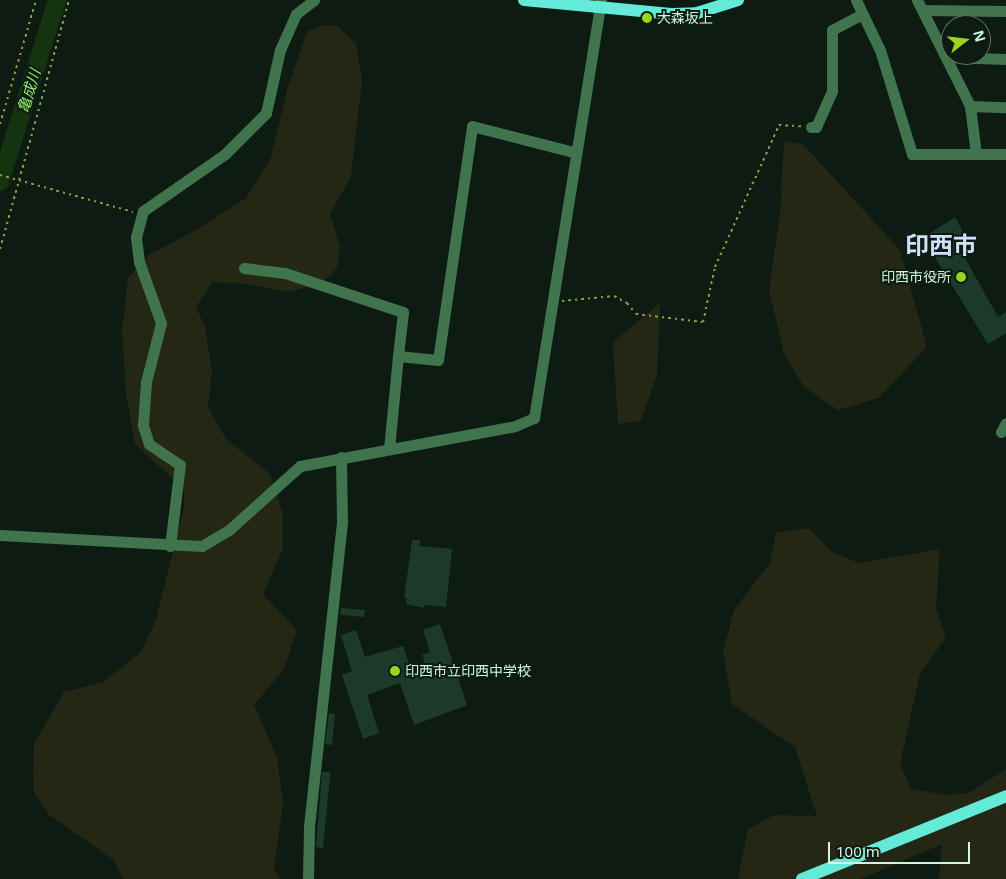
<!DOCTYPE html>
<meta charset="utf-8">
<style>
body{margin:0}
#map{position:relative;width:1006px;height:879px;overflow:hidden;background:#0e1b13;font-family:"Noto Sans","Noto Sans JP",sans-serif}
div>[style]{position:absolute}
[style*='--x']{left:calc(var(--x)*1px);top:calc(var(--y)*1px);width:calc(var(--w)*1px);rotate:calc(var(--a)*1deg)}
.green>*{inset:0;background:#232714}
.river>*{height:18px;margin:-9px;padding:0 9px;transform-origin:9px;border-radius:9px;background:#13340e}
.building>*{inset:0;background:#1c3a29;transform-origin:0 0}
.path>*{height:2px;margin-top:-1px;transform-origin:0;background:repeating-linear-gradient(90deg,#8d9f3c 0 2.5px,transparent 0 6.5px)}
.minor>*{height:11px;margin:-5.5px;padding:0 5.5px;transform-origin:5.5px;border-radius:5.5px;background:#3f744d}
.major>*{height:12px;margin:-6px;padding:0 6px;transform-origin:6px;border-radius:6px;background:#64ead8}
.dots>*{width:14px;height:14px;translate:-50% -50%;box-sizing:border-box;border:2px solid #0e1b13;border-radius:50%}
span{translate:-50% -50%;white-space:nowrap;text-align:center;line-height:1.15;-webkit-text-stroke:4px #0e1b13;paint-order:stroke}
.poi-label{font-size:14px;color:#cef8dd}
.left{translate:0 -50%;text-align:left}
.right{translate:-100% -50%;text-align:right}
.water-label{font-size:15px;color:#91eb6a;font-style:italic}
.town-label{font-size:24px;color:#d0e0f9;font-weight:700}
.north{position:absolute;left:941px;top:15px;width:50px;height:50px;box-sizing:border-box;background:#0e1b13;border:1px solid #5b7364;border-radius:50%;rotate:74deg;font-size:14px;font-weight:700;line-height:20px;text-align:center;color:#cef8dd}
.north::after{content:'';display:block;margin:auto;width:18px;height:22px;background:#98d61d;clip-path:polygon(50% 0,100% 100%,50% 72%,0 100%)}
.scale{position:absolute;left:828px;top:842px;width:142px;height:22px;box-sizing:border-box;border:2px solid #cef8dd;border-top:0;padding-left:6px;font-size:15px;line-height:18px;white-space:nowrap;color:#cef8dd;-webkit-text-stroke:4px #0e1b13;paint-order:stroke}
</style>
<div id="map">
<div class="green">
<div style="clip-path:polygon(325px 25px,337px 26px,356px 44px,362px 80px,351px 177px,330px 214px,340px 247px,337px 268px,321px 284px,287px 292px,247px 284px,213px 282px,196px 307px,205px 327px,212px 371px,208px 407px,226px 439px,270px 474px,283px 514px,283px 549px,263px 594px,297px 630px,284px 669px,254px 705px,277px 757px,283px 802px,274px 870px,280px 879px,123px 879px,114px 860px,49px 815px,33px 790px,34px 744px,64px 692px,103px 682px,141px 652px,155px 622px,184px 508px,184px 489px,135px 444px,126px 394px,122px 332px,128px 278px,150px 254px,191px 233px,246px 198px,270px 160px,288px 87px,307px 31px)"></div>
<div style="clip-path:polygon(784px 141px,803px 144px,900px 250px,927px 347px,879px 398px,838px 410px,804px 387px,784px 354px,769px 290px,780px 213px)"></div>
<div style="clip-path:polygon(660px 303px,657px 375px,641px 421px,618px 424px,613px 342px)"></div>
<div style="clip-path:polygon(809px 528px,832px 552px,859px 563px,940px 549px,936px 608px,946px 638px,920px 673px,900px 764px,911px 789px,946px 795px,969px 793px,1006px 769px,1006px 879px,939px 879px,942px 844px,861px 879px,738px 879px,748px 829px,774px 815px,817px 816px,795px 747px,732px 704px,723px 651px,734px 610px,770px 563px,776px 533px)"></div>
</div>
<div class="river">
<div style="--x:0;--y:182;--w:191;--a:-72.6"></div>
</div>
<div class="building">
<div style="clip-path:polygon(955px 217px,965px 236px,956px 242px,998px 317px,1006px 312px,1006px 333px,988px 344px,923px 238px)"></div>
<div style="clip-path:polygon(412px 540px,420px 540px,419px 546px,452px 549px,446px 607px,425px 605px,424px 608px,406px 604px,407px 598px,404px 598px)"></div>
<div style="left:341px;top:608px;width:24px;height:7px;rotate:5deg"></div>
<div style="clip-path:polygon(440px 624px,467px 705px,414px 725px,400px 683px,367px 695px,379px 733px,363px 739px,342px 675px,352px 671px,341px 635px,356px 630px,365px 657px,403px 646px,410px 667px,425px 662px,422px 655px,430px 652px,423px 630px)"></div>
<div style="clip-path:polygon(329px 713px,335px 714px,332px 745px,325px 744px)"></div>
<div style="clip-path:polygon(322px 772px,330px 772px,330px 776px,323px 848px,316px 847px)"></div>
</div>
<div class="path">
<div style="--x:0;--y:124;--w:129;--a:-73.8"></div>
<div style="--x:0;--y:175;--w:138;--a:15.5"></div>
<div style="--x:0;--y:249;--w:258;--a:-74.5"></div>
<div style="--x:562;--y:301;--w:52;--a:-5.5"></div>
<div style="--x:614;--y:296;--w:15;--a:28"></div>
<div style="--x:627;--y:303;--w:14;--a:51"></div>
<div style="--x:636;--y:314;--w:67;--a:6.8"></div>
<div style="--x:703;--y:322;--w:56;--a:-77.7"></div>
<div style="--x:715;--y:267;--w:156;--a:-65.7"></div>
<div style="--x:779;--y:125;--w:22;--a:3"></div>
</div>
<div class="minor">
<div style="--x:856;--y:0;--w:55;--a:64.4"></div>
<div style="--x:880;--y:50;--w:109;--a:72.9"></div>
<div style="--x:912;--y:154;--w:94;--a:0"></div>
<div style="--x:917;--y:0;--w:119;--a:63.4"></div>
<div style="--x:970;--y:106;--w:48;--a:82.9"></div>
<div style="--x:922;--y:10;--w:84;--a:0.7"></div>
<div style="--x:947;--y:57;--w:59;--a:1.9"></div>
<div style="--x:970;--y:106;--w:36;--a:2"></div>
<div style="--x:811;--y:127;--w:5;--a:0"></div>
<div style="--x:816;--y:127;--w:39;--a:-66"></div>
<div style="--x:832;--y:91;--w:61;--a:-90"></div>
<div style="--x:832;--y:30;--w:34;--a:-28"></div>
<div style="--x:244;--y:268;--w:41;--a:7"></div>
<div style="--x:285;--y:273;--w:124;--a:18.3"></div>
<div style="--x:403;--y:312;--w:44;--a:96.5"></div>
<div style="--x:1001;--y:432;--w:10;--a:-61"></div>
<div style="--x:389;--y:449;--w:93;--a:-84.5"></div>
<div style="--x:398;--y:356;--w:40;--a:5.7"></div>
<div style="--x:438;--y:360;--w:236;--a:-81.7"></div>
<div style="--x:472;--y:126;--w:108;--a:14.4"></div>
<div style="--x:0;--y:535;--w:202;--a:3.1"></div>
<div style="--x:202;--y:546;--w:33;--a:-31"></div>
<div style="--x:230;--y:529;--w:94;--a:-42"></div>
<div style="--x:300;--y:466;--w:219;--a:-10.5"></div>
<div style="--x:515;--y:426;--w:21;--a:-23"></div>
<div style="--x:534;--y:418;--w:423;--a:-80.9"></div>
<div style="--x:170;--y:546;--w:82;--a:-83"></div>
<div style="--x:180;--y:465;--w:37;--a:-146"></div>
<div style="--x:149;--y:444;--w:20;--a:-108"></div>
<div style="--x:143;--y:425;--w:43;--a:-86"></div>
<div style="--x:146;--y:382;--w:61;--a:-75.7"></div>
<div style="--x:161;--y:323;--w:65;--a:-109.8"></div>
<div style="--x:139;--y:262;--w:25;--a:-97"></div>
<div style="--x:136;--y:237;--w:27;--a:-75"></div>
<div style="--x:143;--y:211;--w:100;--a:-34.8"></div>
<div style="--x:225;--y:154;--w:58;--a:-45"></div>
<div style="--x:266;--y:113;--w:65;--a:-77.5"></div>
<div style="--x:280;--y:50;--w:39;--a:-66"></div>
<div style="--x:296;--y:14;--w:23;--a:-38"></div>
<div style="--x:308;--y:879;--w:53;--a:-88.9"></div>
<div style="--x:309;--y:826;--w:306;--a:-83.8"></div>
<div style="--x:342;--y:522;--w:65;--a:-90.9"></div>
</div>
<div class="major">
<div style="--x:524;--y:0;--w:150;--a:5.4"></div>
<div style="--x:673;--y:14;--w:24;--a:-2"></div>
<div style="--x:697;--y:13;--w:43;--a:-17.6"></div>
<div style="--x:802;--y:879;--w:220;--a:-22.1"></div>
</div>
<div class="dots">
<div style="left:647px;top:18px;background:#98d61d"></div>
<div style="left:961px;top:277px;background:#98d61d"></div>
<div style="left:395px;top:671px;background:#98d61d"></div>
</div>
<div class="poi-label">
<span class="left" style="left:657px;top:18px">大森坂上</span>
<span class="right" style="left:951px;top:277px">印西市役所</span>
<span class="left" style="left:405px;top:671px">印西市立印西中学校</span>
</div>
<div class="water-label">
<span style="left:29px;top:91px;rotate:-73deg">亀成川</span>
</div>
<div class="town-label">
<span style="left:941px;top:245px">印西市</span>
</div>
<div class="north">N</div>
<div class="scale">100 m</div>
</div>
